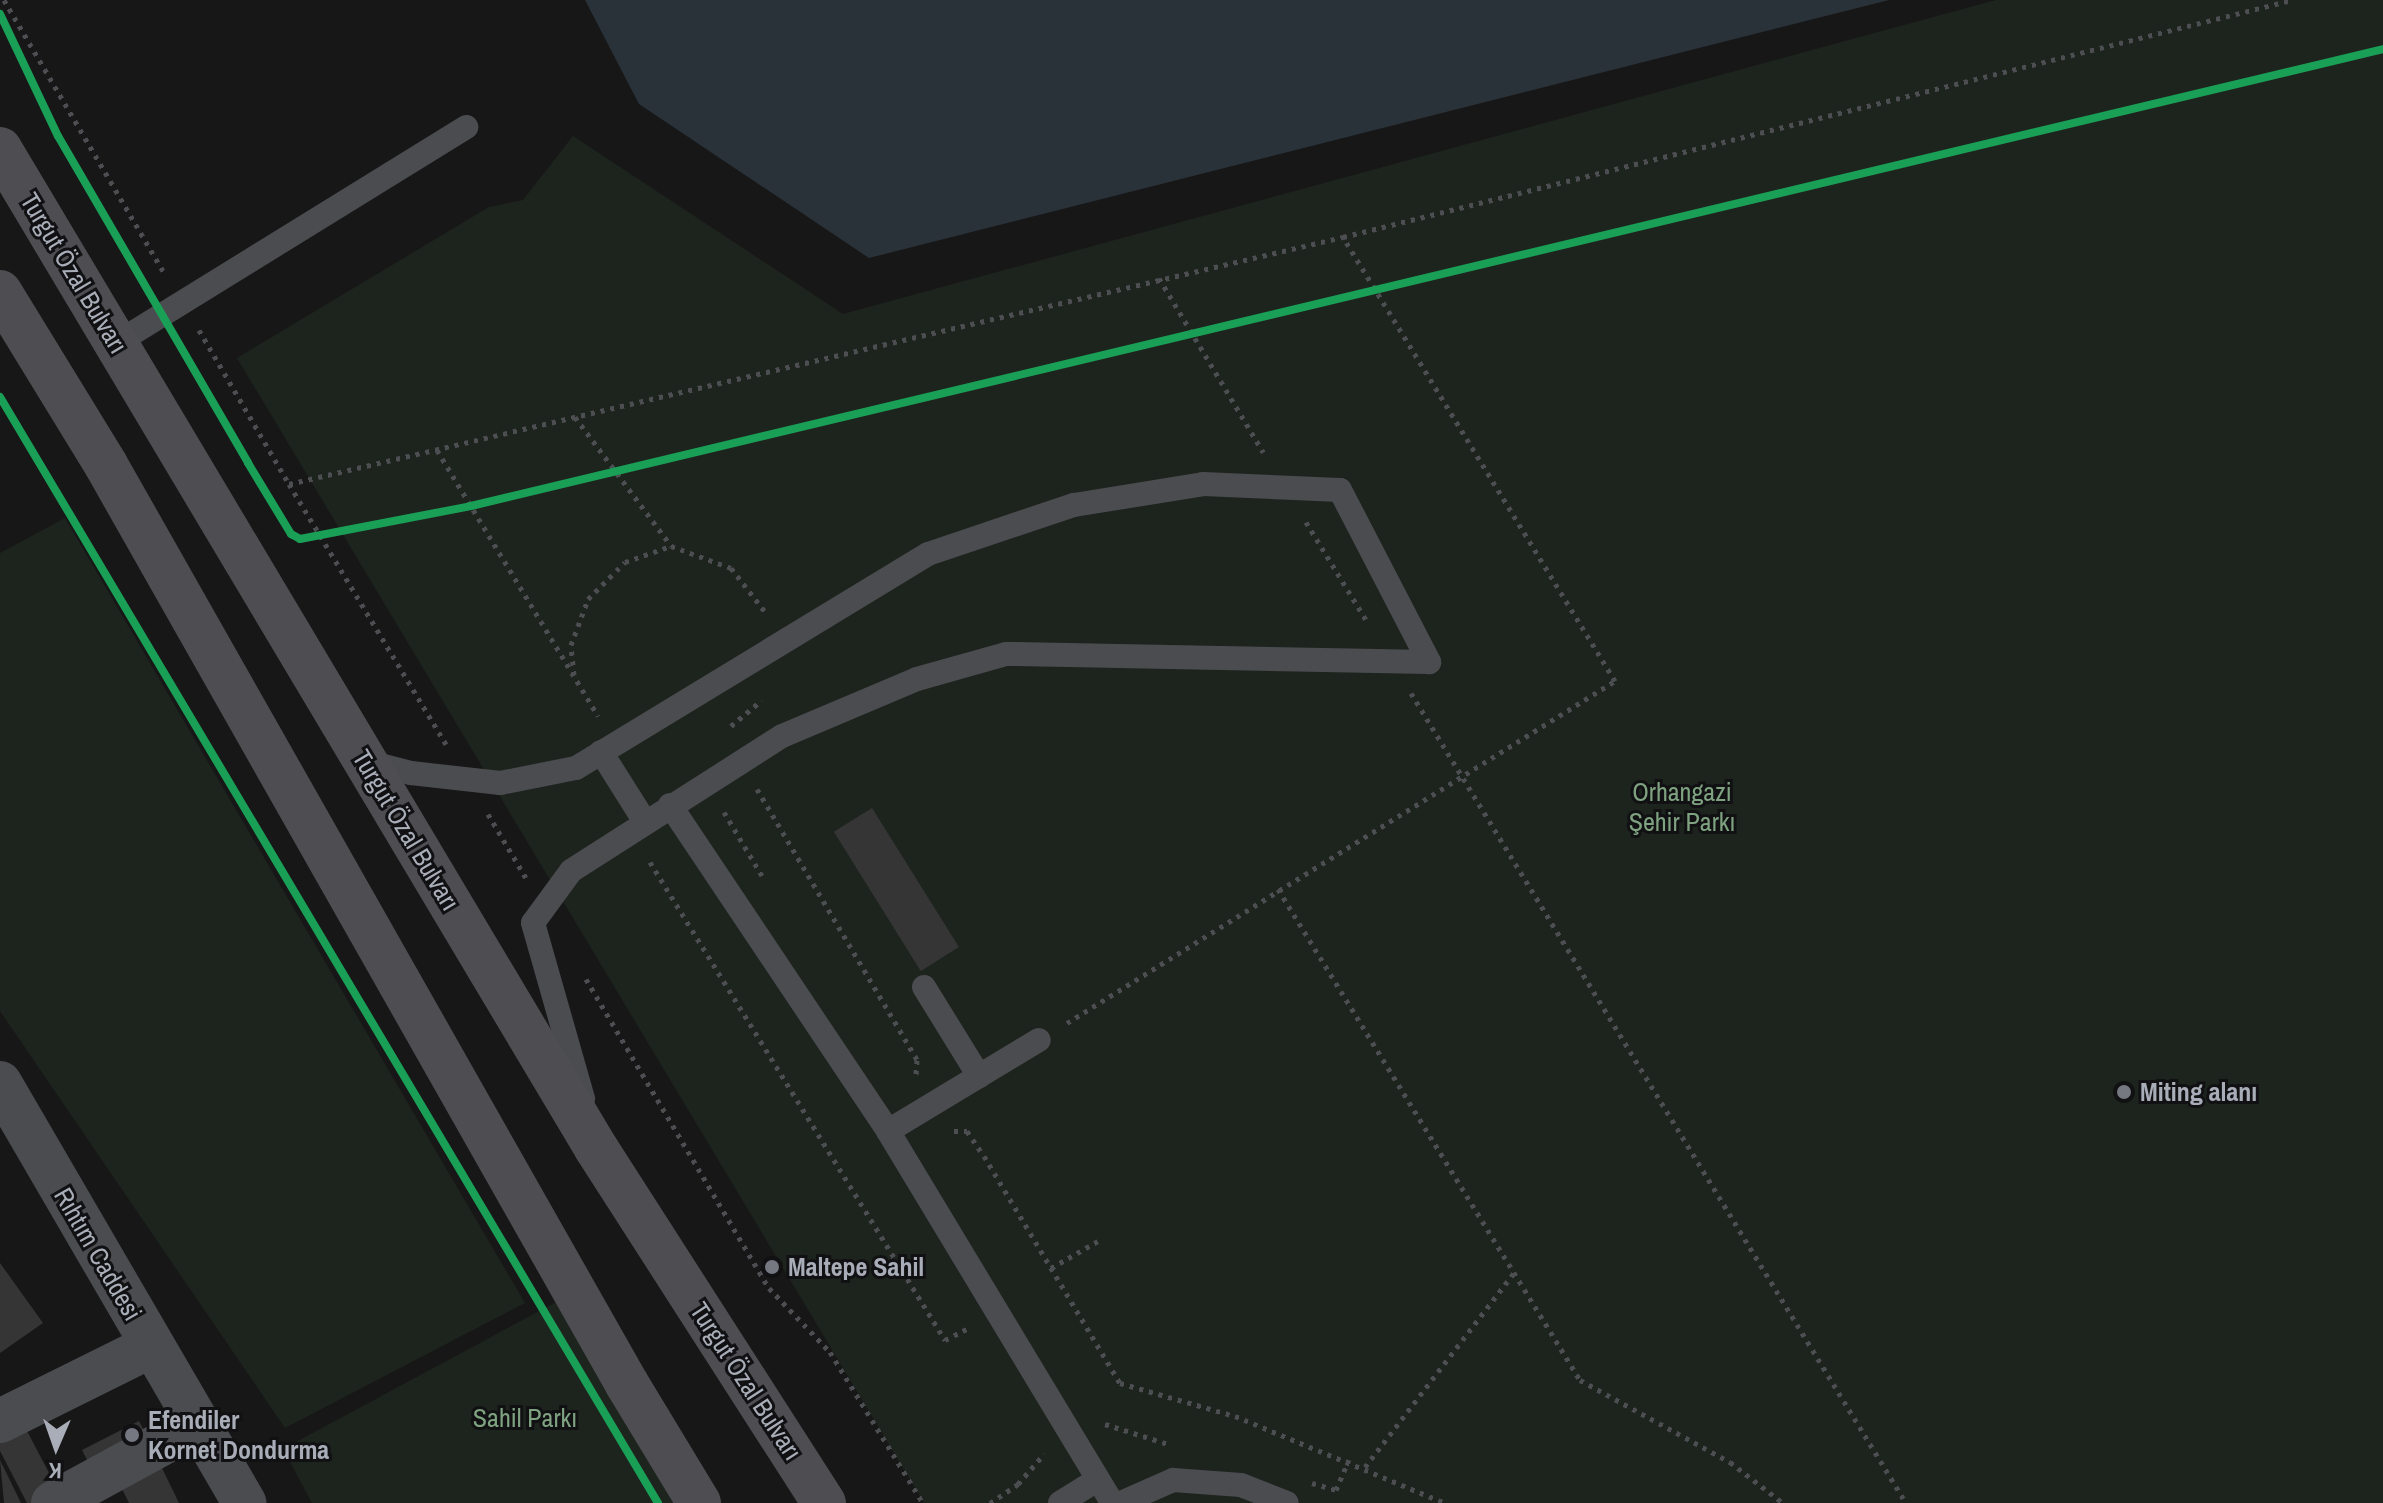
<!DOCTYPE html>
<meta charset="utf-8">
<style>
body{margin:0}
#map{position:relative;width:2383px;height:1503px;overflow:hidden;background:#171717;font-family:"Archivo Narrow",sans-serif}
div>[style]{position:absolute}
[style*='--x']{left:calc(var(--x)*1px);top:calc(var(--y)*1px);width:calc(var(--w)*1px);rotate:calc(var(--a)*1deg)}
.green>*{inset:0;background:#1d241e}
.water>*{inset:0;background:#2a3239}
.building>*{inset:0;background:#353536;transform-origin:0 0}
.path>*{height:5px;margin-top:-2.5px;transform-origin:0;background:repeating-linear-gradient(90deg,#4d4e52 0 4px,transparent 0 10px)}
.service>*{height:24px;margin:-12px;padding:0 12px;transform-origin:12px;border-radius:12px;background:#4b4c50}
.minor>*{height:44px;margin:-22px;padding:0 22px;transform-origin:22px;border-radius:22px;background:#4b4c50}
.tertiary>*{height:44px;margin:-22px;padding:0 22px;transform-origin:22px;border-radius:22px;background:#4b4c50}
.trunk>*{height:44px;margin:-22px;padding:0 22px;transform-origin:22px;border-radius:22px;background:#4e4e52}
.cycleway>*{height:8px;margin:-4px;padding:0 4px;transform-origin:4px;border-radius:4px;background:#1a9f57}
.dots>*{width:22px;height:22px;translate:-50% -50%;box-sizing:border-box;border:4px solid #111113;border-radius:50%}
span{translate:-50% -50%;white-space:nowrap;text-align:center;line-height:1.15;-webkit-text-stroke:6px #111113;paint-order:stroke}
.street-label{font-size:26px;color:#a8adb8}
.park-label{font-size:26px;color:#7fa381}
.poi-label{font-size:26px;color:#a8adb8;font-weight:700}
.left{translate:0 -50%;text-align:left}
.north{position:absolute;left:16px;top:1407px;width:80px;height:80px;-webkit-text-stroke:6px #111113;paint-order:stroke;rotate:182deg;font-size:22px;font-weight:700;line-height:32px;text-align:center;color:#a8adb8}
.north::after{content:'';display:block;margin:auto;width:28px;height:36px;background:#a8adb8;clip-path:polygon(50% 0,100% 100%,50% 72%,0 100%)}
</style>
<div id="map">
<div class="green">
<div style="clip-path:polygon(1996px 0,2383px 0,2383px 1503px,924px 1503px,237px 358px,489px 207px,523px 200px,573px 136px,843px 314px)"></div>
<div style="clip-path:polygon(65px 518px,525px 1303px,285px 1428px,0 1011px,0 553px)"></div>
<div style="clip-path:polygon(556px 1302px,675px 1503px,312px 1503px,283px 1449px)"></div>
</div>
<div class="water">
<div style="clip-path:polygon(585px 0,1889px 0,869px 258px,639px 104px)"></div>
</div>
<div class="building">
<div style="left:872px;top:808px;width:164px;height:45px;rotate:58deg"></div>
<div style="clip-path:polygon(0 1263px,43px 1323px,0 1353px)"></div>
<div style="left:139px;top:1421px;width:25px;height:64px;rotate:63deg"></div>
<div style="clip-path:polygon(25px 1427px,60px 1494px,43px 1503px,27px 1503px,0 1451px,0 1440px)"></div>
<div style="clip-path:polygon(0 1460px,21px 1503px,4px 1503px)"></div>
<div style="clip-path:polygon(162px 1468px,179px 1503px,129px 1503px,121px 1487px)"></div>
</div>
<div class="path">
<div style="--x:4;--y:0;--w:318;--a:59.6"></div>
<div style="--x:1159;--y:278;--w:203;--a:59.1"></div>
<div style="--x:199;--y:330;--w:178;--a:59.7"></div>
<div style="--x:289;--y:484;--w:1083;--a:-13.19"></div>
<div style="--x:1343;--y:237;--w:978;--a:-14.02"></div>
<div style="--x:575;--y:417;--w:161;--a:53.3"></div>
<div style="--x:437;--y:450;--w:311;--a:58.8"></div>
<div style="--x:289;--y:484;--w:304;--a:58.9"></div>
<div style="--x:1306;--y:522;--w:115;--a:58.5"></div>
<div style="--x:574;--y:675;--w:30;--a:-96"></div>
<div style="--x:571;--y:645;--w:49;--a:-69.7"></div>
<div style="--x:588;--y:599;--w:52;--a:-45"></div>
<div style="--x:625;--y:562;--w:49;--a:-19.2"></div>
<div style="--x:671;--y:546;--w:64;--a:20.1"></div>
<div style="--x:731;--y:568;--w:57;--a:52.1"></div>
<div style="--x:1411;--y:693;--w:949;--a:58.57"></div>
<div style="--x:731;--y:726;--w:40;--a:-40"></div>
<div style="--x:757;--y:789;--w:315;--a:59.4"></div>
<div style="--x:917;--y:1060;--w:16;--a:94"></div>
<div style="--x:724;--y:812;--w:78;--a:59.2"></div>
<div style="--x:488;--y:814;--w:74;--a:59.3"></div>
<div style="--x:650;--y:862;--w:562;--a:58.32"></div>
<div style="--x:945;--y:1340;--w:27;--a:-27"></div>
<div style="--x:1278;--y:889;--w:576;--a:58.41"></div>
<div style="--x:1580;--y:1380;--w:171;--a:28.7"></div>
<div style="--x:1730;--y:1462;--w:67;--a:37.7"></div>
<div style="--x:586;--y:979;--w:359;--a:59.4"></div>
<div style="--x:769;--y:1288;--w:88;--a:46.4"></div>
<div style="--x:830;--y:1352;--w:177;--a:58.4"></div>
<div style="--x:1067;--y:1023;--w:646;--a:-31.97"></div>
<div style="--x:1615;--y:681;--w:521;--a:-121.49"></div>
<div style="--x:954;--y:1131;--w:13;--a:0"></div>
<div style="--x:967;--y:1131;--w:30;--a:56"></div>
<div style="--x:984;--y:1156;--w:265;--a:59.1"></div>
<div style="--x:1120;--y:1383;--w:120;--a:16"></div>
<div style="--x:1235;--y:1416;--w:227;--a:22.5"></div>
<div style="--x:1051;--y:1268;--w:54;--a:-29.9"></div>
<div style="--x:1105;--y:1424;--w:69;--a:17.7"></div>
<div style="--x:1365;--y:1467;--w:245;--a:-52.5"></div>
<div style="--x:1312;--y:1483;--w:25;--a:16"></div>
<div style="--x:1336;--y:1490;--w:33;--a:-67"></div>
<div style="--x:990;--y:1503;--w:34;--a:-34"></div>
<div style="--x:1018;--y:1484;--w:40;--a:-49"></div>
</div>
<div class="service">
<div style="--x:115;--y:344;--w:413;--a:-31.7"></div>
<div style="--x:601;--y:752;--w:83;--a:57.8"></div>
<div style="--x:365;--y:761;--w:48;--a:14.6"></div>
<div style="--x:411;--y:773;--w:90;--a:6.4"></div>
<div style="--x:500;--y:783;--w:77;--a:-11.2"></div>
<div style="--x:576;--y:768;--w:412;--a:-31.3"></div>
<div style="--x:928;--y:554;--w:154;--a:-18.6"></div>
<div style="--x:1074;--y:505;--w:131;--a:-9.2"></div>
<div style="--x:1203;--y:484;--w:137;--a:2.5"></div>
<div style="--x:1340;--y:490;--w:194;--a:62.6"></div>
<div style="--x:1429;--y:662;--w:423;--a:-178.9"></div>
<div style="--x:1006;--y:654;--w:92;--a:164.3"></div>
<div style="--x:917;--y:679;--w:147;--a:157.1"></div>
<div style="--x:782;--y:736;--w:250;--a:147.4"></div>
<div style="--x:571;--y:871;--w:64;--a:126.2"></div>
<div style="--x:533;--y:923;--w:183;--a:74.1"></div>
<div style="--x:670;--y:805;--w:392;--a:56.2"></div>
<div style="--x:888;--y:1131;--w:434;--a:58.9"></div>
<div style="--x:924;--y:987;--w:105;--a:58.3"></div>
<div style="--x:888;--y:1131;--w:176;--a:-31.1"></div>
<div style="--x:1060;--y:1503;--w:44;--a:-31.9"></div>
<div style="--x:1121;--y:1503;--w:57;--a:-23.9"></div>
<div style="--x:1173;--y:1480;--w:68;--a:4.2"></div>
<div style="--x:1241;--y:1485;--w:49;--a:21.4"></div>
</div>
<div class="minor">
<div style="--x:0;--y:1421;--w:169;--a:-26.4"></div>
<div style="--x:53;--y:1503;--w:163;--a:-28.6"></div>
</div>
<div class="tertiary">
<div style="--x:0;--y:1083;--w:486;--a:59.8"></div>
</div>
<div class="trunk">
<div style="--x:0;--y:149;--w:1163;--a:59.18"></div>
<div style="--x:596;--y:1148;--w:422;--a:57.3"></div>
<div style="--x:0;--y:292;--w:203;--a:58.5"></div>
<div style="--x:106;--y:465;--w:1056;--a:60.45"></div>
<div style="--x:627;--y:1384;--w:139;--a:58.8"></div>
</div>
<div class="cycleway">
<div style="--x:0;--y:14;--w:135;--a:64.6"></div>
<div style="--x:58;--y:136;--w:378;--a:59.8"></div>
<div style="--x:248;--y:463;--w:83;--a:58.8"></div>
<div style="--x:291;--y:534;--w:10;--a:29"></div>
<div style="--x:300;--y:539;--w:174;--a:-10.9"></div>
<div style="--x:471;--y:506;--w:1966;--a:-13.44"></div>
<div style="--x:0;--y:397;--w:1287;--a:59.25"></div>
</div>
<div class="dots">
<div style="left:2124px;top:1092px;background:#757880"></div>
<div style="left:772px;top:1267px;background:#757880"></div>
<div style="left:132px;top:1435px;background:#757880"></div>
</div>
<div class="street-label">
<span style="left:74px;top:273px;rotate:59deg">Turgut Özal Bulvarı</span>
<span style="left:406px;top:830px;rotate:59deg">Turgut Özal Bulvarı</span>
<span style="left:98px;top:1254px;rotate:60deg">Rıhtım Caddesi</span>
<span style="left:746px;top:1381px;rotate:57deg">Turgut Özal Bulvarı</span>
</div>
<div class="park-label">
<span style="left:1682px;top:807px">Orhangazi<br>Şehir Parkı</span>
<span style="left:525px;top:1418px">Sahil Parkı</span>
</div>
<div class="poi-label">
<span class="left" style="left:2140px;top:1092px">Miting alanı</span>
<span class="left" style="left:788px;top:1267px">Maltepe Sahil</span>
<span class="left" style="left:148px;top:1435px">Efendiler<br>Kornet Dondurma</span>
</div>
<div class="north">K</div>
</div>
